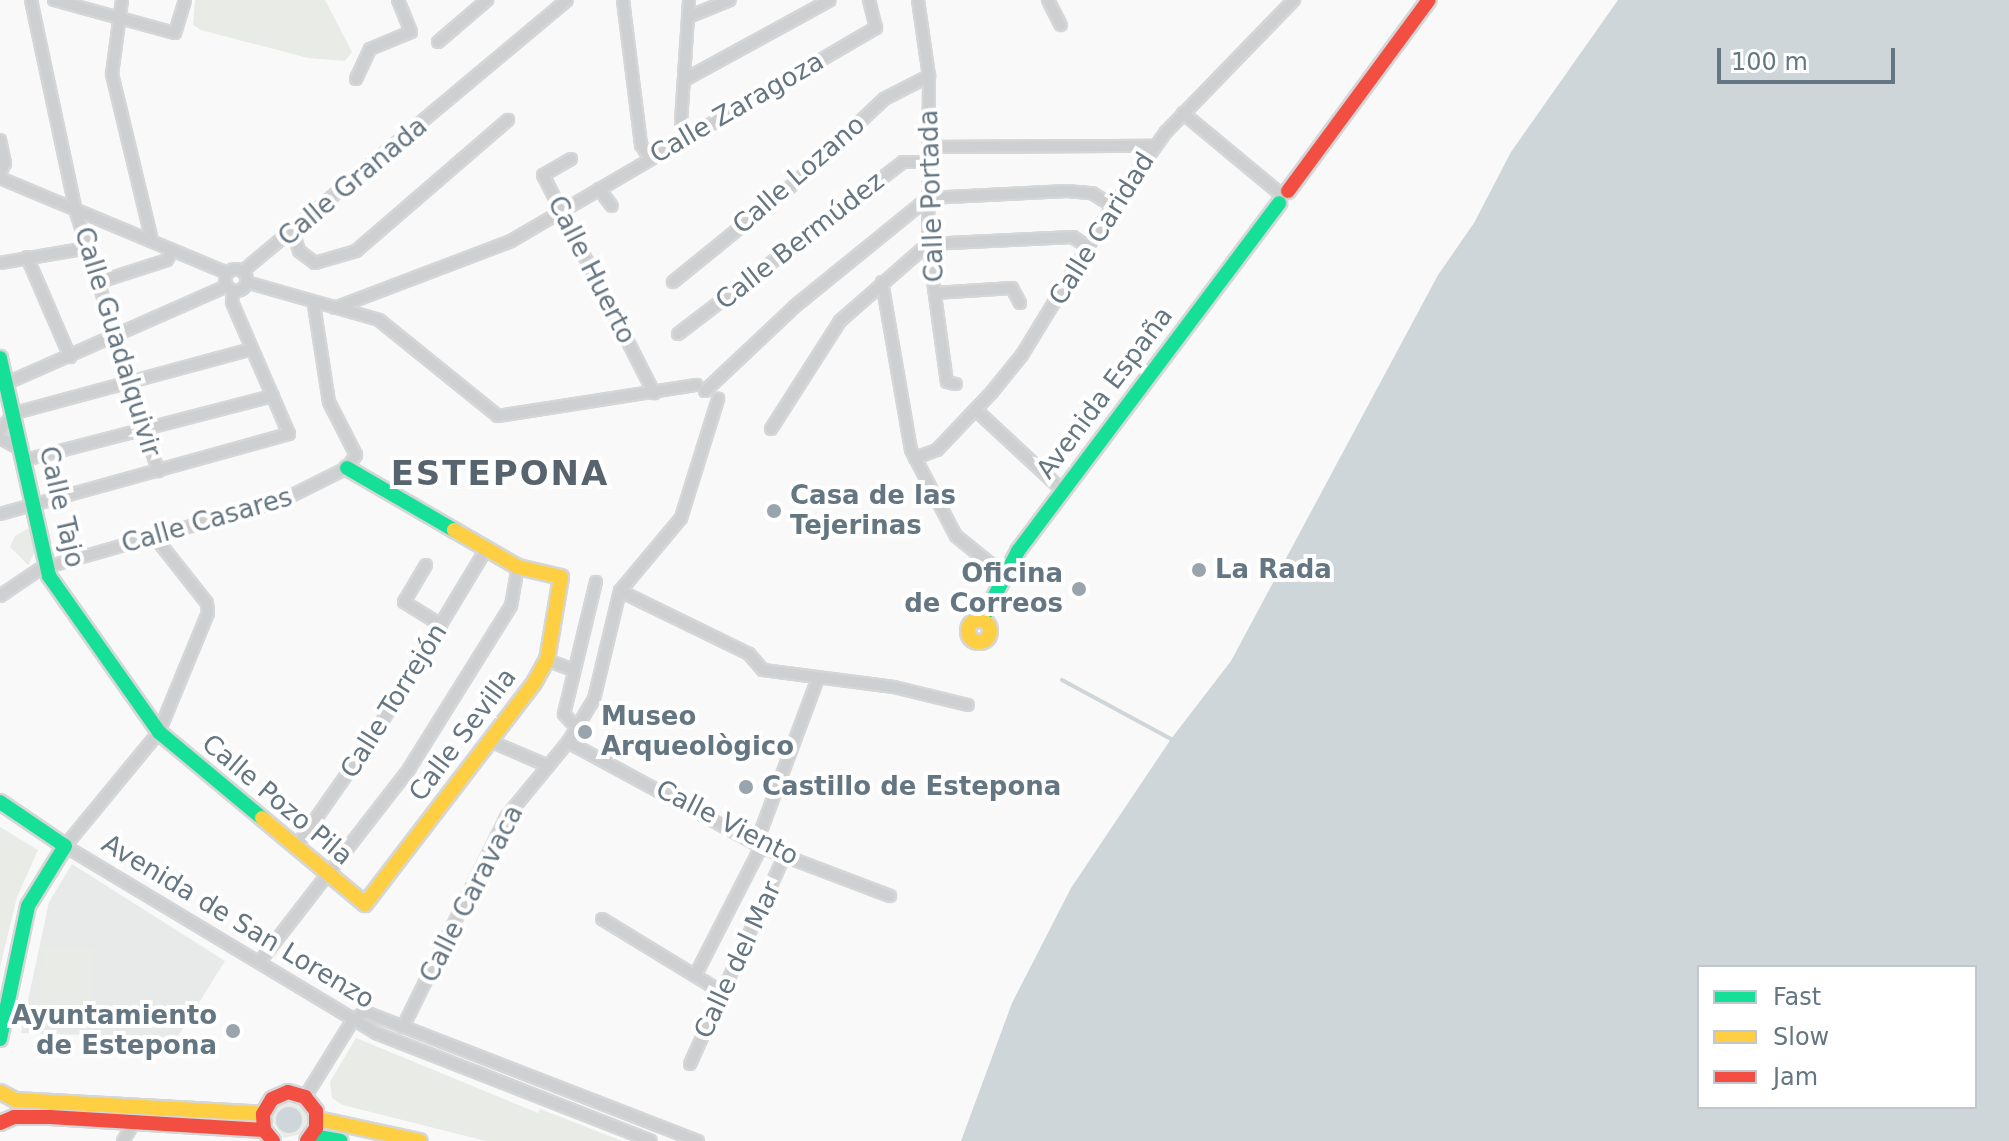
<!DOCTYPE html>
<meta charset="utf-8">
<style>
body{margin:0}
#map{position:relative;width:2009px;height:1141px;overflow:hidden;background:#f9f9f9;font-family:"DejaVu Sans",sans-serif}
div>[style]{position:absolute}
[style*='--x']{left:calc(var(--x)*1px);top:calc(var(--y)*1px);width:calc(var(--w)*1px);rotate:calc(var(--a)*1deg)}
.built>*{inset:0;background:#e8e9e9}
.green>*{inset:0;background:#e8ebe6;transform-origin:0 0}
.water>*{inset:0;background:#ced6d9}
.round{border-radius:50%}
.stream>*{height:4px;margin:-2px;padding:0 2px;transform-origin:2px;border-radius:2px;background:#ced6d9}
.roads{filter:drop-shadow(2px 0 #d5d6d7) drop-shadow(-2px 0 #d5d6d7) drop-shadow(0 2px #d5d6d7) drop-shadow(0 -2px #d5d6d7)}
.street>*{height:10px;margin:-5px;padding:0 5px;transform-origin:5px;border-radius:5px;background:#cecfd0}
.street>.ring{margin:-5px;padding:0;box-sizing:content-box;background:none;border:10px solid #cecfd0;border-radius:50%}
.fast>*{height:14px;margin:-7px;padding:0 7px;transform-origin:7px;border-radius:7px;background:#16e098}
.slow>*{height:14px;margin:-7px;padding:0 7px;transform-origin:7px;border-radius:7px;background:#ffcf43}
.slow>.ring{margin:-7px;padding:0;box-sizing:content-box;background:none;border:14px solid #ffcf43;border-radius:50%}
.jam>*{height:14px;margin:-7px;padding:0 7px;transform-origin:7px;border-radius:7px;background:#f24e42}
.dots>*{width:22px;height:22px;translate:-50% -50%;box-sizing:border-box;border:4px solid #fff;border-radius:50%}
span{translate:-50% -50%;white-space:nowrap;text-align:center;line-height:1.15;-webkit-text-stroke:8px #fff;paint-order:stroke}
.street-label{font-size:26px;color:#657683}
.poi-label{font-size:26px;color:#657683;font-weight:700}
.left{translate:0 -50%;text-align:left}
.right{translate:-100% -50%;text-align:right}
.district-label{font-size:34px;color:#57646e;font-weight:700;letter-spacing:2px}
.legend{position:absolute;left:1697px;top:965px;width:280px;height:144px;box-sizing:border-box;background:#fff;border:2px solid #c1c8cd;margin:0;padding:10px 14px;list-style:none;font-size:24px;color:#657683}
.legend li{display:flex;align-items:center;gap:16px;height:40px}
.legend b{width:40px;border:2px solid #c1c8cd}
.scale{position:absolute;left:1717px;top:48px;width:178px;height:36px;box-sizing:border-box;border:4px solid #657683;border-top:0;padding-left:10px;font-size:24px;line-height:28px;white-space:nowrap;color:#657683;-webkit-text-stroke:6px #fff;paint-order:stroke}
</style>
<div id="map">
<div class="built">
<div style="clip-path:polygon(72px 864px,225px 961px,177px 1038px,21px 1033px,49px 902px)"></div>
</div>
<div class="green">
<div style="clip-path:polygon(195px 0,325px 0,352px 52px,345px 61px,308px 58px,201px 30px,193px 25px)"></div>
<div style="clip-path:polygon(31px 527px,36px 550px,28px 565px,10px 547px,15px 536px)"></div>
<div style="clip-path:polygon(0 827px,38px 850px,17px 897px,0 967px)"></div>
<div style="left:42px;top:947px;width:53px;height:74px;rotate:2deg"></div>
<div style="clip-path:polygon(356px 1038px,538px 1113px,540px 1109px,622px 1141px,486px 1141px,343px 1105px,332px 1098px,330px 1082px)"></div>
<div style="clip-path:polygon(291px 1101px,302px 1105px,309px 1120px,300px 1134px,284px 1138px,271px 1120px,279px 1104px)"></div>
</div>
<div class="water">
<div style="clip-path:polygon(evenodd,1618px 0,2009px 0,2009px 1141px,961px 1141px,1012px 1003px,1071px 888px,1171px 739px,1231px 661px,1438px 275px,1474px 223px,1511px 152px,1618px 0,1699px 967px,1975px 967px,1975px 1107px,1699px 1107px,1699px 967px)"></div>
<div class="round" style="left:276px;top:1107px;width:26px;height:26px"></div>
</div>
<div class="stream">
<div style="--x:1062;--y:680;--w:124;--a:28.4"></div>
</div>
<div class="roads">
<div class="street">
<div style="--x:31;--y:0;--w:217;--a:78"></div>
<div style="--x:76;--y:212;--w:272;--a:72.4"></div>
<div style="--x:54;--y:0;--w:125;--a:15.3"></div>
<div style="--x:175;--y:33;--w:34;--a:-73"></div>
<div style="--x:122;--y:0;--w:75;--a:97.7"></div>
<div style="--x:112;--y:74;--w:172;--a:76.5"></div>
<div style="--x:623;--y:0;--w:146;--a:82.9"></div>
<div style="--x:641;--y:145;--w:16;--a:55"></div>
<div style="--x:918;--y:0;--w:77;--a:81.8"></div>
<div style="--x:929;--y:76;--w:168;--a:90.3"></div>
<div style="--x:928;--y:244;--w:139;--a:82.2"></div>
<div style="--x:947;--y:382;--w:9;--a:13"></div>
<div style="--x:1048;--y:0;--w:28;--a:63"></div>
<div style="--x:688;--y:17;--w:45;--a:-22"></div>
<div style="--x:438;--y:42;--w:65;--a:-40.6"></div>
<div style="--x:356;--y:79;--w:33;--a:-65"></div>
<div style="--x:370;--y:49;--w:44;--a:-22.5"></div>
<div style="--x:411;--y:32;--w:35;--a:-112"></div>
<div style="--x:684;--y:80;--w:166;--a:-28.7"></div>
<div style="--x:1183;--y:113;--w:124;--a:39.7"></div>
<div style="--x:687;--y:136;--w:15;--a:-113"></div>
<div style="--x:681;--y:122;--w:122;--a:-86.2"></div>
<div style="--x:0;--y:140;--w:24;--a:78"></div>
<div style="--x:5;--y:163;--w:11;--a:117"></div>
<div style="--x:929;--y:147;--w:226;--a:-0.3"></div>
<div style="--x:571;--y:159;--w:32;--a:150"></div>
<div style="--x:543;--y:175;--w:245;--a:63"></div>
<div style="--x:0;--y:178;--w:246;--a:22.7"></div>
<div style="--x:599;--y:189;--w:21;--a:53"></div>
<div style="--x:293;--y:232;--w:20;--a:72"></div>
<div style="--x:299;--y:251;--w:20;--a:37"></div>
<div style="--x:315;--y:263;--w:43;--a:-16.3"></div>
<div style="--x:356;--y:251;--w:201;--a:-40.8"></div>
<div style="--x:27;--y:257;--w:109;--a:66.7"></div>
<div style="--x:0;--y:263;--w:89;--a:-9.7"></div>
<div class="ring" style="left:225px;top:269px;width:12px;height:12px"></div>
<div style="--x:243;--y:271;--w:422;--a:-39.9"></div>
<div style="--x:99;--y:282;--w:71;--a:-17.9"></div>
<div style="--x:167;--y:260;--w:9;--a:-63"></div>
<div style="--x:246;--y:282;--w:138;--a:15.9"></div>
<div style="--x:379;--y:320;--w:153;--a:38.9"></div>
<div style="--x:498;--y:416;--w:201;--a:-8.9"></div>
<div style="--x:673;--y:282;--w:159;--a:-39.1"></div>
<div style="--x:796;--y:182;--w:121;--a:-43.3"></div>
<div style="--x:884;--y:99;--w:51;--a:-27.1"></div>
<div style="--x:882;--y:282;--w:170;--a:80.2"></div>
<div style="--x:911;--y:450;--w:97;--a:62.4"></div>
<div style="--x:956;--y:536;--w:60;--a:39"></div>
<div style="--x:935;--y:293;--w:77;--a:-3.7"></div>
<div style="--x:1012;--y:288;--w:17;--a:62"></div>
<div style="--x:335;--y:308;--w:188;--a:-20.8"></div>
<div style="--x:511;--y:241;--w:423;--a:-30.3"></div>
<div style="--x:876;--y:28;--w:29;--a:-104"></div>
<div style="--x:678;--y:334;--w:283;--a:-37.4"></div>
<div style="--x:903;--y:162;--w:25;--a:0"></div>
<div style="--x:7;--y:383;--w:240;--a:-23.8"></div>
<div style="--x:705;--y:391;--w:122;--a:-43.3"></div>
<div style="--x:794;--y:307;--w:173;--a:-39.1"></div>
<div style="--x:928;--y:198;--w:139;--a:-2.9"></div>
<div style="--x:1067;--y:191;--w:25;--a:5"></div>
<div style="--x:1092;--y:193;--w:25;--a:32"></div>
<div style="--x:976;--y:410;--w:117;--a:42.9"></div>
<div style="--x:771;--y:429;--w:128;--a:-57.4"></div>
<div style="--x:840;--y:321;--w:117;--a:-41.2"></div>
<div style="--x:928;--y:244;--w:145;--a:-2.8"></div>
<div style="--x:1073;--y:237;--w:18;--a:34"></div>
<div style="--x:0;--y:430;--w:23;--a:-49"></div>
<div style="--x:15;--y:413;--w:245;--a:-15.1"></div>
<div style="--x:0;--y:438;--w:24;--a:28"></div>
<div style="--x:915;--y:458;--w:23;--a:-20"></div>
<div style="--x:937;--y:450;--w:80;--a:-46.5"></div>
<div style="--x:992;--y:392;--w:48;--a:-51"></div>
<div style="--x:1022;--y:355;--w:175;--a:-58.6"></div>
<div style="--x:1113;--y:206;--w:91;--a:-54.4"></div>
<div style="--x:1166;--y:132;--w:184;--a:-45.9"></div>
<div style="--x:25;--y:460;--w:256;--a:-14.5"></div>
<div style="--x:0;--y:514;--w:300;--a:-15.5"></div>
<div style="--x:289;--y:434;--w:144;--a:-113.4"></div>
<div style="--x:232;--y:302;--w:11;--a:-85"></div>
<div style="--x:154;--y:536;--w:85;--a:51.7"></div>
<div style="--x:207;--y:603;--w:10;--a:84"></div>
<div style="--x:208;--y:613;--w:129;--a:112.4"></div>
<div style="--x:159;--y:732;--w:148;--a:129.5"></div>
<div style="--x:65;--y:846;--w:363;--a:31"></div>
<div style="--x:376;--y:1033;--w:295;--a:21.4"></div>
<div style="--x:426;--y:565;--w:43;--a:120.7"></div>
<div style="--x:404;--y:602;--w:44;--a:31.9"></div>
<div style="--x:620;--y:591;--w:144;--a:26"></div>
<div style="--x:749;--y:654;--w:21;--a:49"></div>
<div style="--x:763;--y:670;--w:132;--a:7.4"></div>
<div style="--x:894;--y:687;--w:76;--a:13.7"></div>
<div style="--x:0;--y:596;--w:48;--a:-34"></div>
<div style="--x:40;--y:569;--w:253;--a:-15.9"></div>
<div style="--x:283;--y:500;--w:72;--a:-26.6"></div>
<div style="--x:347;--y:468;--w:16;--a:-55"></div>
<div style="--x:356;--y:455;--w:59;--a:-117"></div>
<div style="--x:329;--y:402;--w:98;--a:-98.8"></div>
<div style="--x:547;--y:660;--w:28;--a:21"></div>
<div style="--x:576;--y:727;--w:18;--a:-133"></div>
<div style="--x:564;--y:714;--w:136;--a:-76.4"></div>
<div style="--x:490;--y:741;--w:63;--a:23.3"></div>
<div style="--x:568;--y:742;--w:220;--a:28.5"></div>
<div style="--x:761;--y:847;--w:138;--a:20.8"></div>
<div style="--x:756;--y:844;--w:177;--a:-69.5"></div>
<div style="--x:296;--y:847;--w:131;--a:-55"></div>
<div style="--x:371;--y:740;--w:223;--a:-58.9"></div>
<div style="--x:602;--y:919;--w:142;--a:31.4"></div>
<div style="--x:261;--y:960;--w:242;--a:-52.2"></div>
<div style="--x:409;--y:769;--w:192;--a:-58"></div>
<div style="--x:511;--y:606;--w:40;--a:-80"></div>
<div style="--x:696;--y:974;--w:143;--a:-62.9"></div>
<div style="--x:403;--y:1027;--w:235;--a:-63.8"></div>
<div style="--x:507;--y:816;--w:96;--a:-50.5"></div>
<div style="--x:568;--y:742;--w:50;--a:-58.8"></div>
<div style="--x:594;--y:699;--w:111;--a:-76.5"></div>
<div style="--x:620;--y:591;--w:95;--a:-50.1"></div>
<div style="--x:681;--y:518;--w:125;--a:-72.7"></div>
<div style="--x:690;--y:1064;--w:230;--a:-65.6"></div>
<div style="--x:305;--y:1097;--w:91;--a:-58.1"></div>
<div style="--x:353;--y:1020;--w:14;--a:-34"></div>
<div style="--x:365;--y:1012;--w:357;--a:21.2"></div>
<div style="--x:123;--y:1141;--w:23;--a:-59"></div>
</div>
<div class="fast">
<div style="--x:0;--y:358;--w:223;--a:77.3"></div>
<div style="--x:49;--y:576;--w:191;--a:54.8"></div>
<div style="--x:159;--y:732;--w:134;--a:39.9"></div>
<div style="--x:347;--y:468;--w:124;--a:30.1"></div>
<div style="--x:982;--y:620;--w:78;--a:-62.4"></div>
<div style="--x:1018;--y:551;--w:435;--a:-53.1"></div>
<div style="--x:0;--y:802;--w:78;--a:34.1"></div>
<div style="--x:65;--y:846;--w:70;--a:121.7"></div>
<div style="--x:28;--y:906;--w:136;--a:101.9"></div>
<div style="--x:313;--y:1136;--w:28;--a:10"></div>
</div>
<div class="slow">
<div class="ring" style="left:968px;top:620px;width:8px;height:8px"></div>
<div style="--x:262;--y:818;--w:134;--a:39.9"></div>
<div style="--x:365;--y:904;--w:278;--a:-52.6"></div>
<div style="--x:534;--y:683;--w:26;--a:-61"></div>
<div style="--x:547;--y:660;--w:84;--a:-80.4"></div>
<div style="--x:561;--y:577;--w:44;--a:-166.9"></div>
<div style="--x:518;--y:567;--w:74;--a:-150"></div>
<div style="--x:0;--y:1092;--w:18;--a:27"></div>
<div style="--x:16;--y:1100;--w:247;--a:3.2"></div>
<div style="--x:318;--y:1119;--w:104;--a:12.2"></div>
</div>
<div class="jam">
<div style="--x:1288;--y:191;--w:237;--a:-53.6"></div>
<div style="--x:0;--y:1123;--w:15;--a:-23"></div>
<div style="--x:14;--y:1117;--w:36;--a:0"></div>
<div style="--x:50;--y:1117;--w:214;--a:3.5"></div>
<div style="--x:273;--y:1141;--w:14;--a:-129"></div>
<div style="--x:264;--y:1130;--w:16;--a:-94"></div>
<div style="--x:263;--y:1114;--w:17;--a:-59"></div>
<div style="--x:272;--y:1099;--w:17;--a:-24"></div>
<div style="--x:288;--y:1092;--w:18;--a:16"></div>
<div style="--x:305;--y:1097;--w:18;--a:52"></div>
<div style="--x:316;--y:1111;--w:17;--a:90"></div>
<div style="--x:316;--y:1128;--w:16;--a:125"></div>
</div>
</div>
<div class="dots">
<div style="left:774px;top:511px;background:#99a4ac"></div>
<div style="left:1199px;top:570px;background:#99a4ac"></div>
<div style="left:1079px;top:589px;background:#99a4ac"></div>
<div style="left:585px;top:732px;background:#99a4ac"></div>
<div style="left:746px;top:787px;background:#99a4ac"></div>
<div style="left:233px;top:1031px;background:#99a4ac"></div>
</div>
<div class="street-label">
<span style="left:737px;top:108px;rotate:-30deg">Calle Zaragoza</span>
<span style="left:799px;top:175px;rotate:-41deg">Calle Lozano</span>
<span style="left:353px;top:182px;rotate:-40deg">Calle Granada</span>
<span style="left:932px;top:196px;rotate:-92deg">Calle Portada</span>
<span style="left:1102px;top:229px;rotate:-58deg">Calle Caridad</span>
<span style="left:800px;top:241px;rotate:-38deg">Calle Bermúdez</span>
<span style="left:591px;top:270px;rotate:63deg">Calle Huerto</span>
<span style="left:117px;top:342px;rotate:73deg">Calle Guadalquivir</span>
<span style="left:1105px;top:393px;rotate:-53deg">Avenida España</span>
<span style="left:61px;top:507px;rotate:77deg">Calle Tajo</span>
<span style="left:207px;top:521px;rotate:-16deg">Calle Casares</span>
<span style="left:394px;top:701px;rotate:-58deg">Calle Torrejón</span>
<span style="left:463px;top:735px;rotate:-53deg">Calle Sevilla</span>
<span style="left:277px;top:800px;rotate:40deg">Calle Pozo Pila</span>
<span style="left:727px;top:823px;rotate:27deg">Calle Viento</span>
<span style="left:472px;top:894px;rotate:-63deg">Calle Caravaca</span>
<span style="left:238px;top:922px;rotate:31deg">Avenida de San Lorenzo</span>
<span style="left:738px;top:960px;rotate:-65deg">Calle del Mar</span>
</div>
<div class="poi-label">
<span class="left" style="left:790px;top:511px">Casa de las<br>Tejerinas</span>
<span class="left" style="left:1215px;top:570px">La Rada</span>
<span class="right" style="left:1063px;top:589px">Oficina<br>de Correos</span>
<span class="left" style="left:601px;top:732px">Museo<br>Arqueològico</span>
<span class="left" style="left:762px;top:787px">Castillo de Estepona</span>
<span class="right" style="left:217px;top:1031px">Ayuntamiento<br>de Estepona</span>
</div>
<div class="district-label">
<span style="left:500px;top:474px">ESTEPONA</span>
</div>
<ul class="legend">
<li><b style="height:10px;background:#16e098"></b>Fast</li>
<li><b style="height:10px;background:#ffcf43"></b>Slow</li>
<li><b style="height:10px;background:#f24e42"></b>Jam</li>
</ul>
<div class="scale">100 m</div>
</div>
